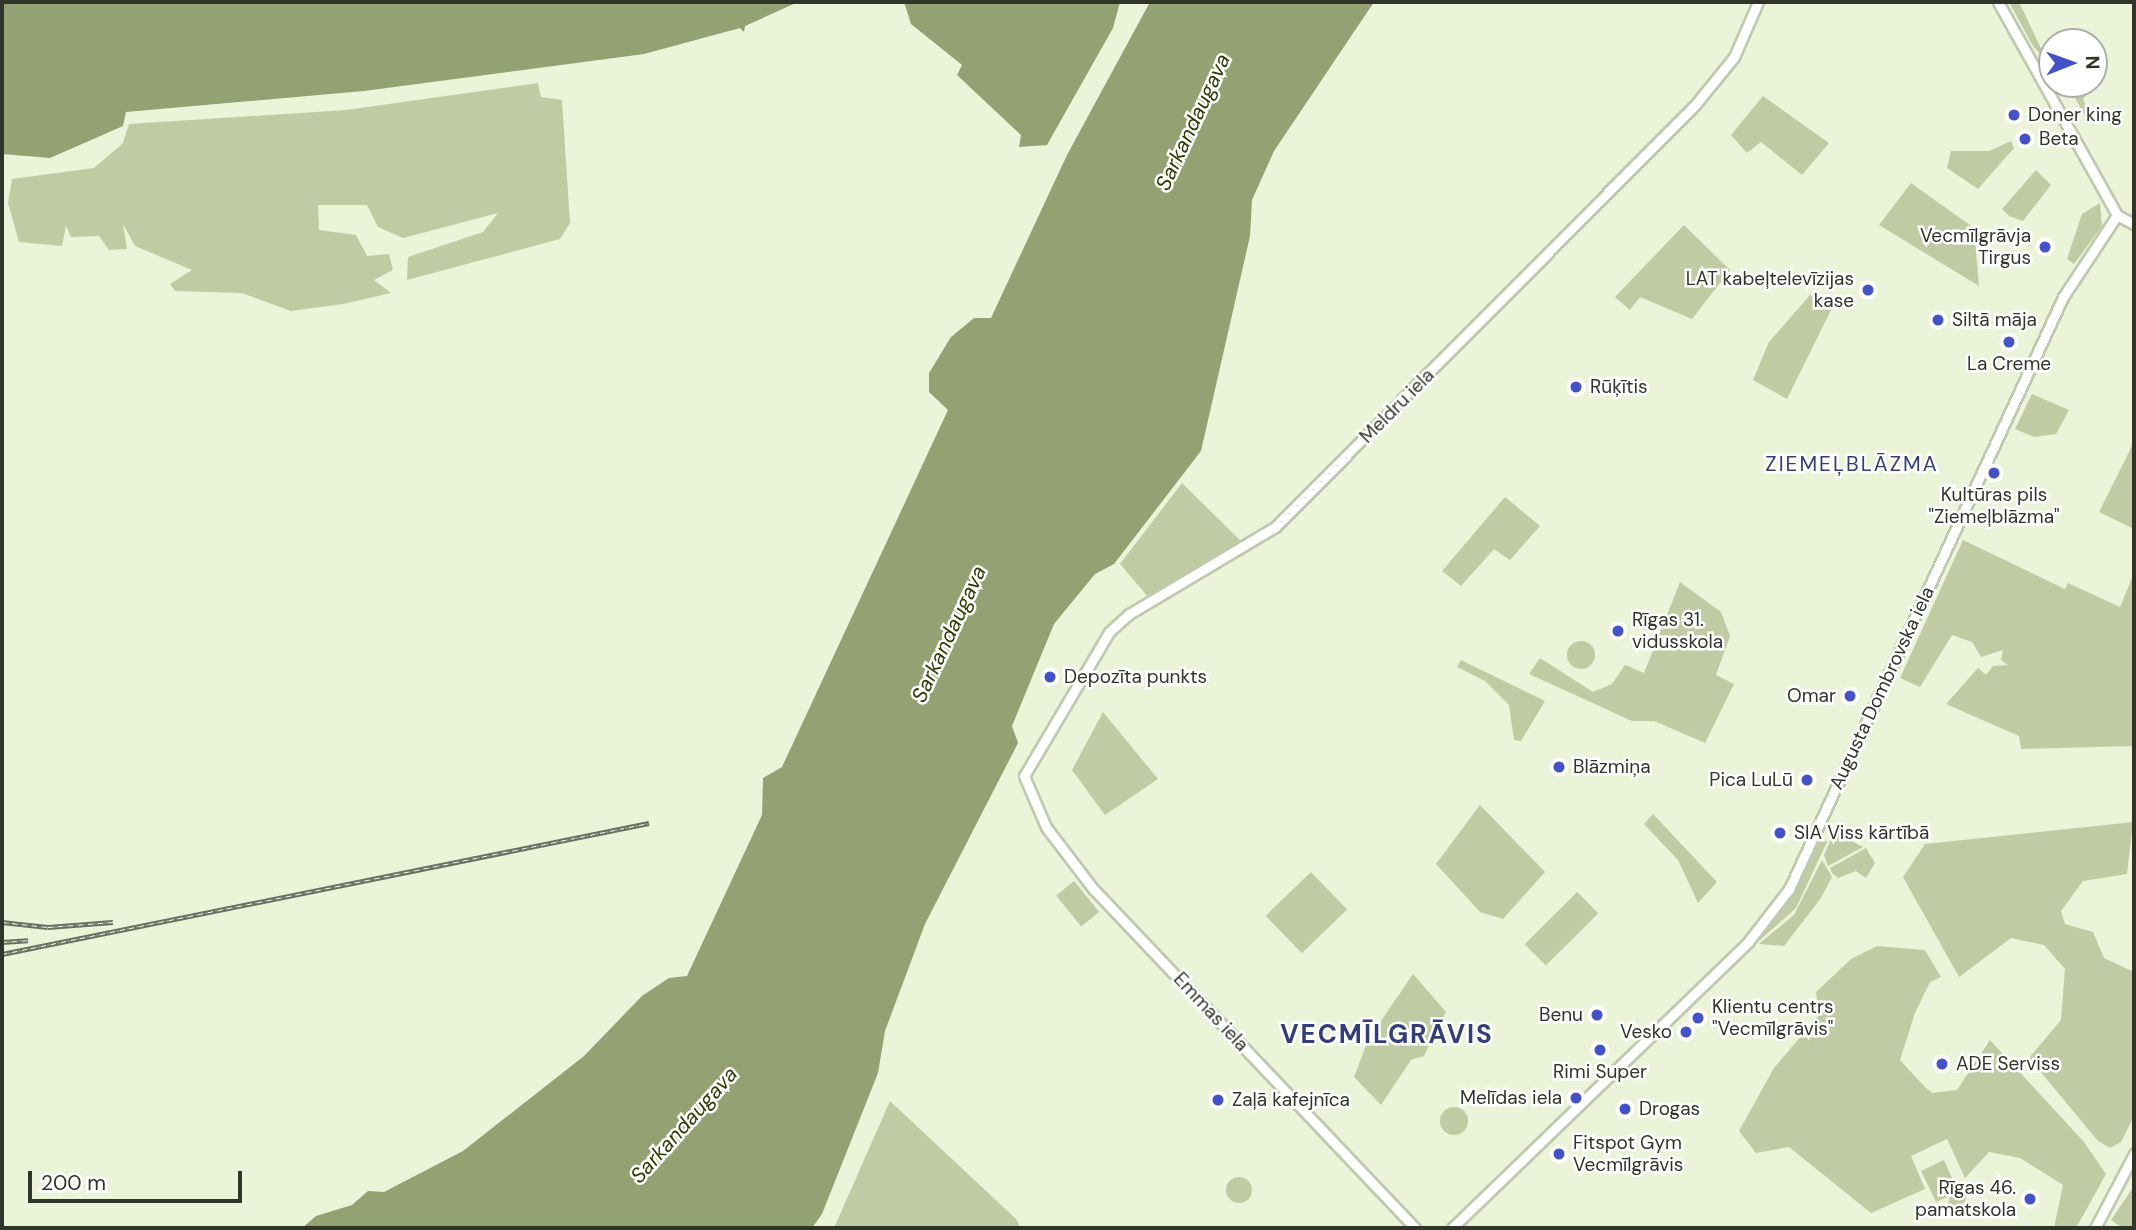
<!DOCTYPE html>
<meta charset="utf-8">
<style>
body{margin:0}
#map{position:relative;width:2136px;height:1230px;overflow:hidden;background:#ebf3d8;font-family:"DM Sans",sans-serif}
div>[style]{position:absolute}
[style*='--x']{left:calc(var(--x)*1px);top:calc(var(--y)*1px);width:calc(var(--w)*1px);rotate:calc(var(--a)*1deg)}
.green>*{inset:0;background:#c0cba4;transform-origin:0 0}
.round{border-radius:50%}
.water>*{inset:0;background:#94a172}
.roads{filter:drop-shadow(2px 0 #c0c8ae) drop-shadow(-2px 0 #c0c8ae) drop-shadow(0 2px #c0c8ae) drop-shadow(0 -2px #c0c8ae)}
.secondary>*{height:9px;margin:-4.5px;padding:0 4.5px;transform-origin:4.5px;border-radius:4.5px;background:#fff}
.rail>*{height:4.5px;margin-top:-2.25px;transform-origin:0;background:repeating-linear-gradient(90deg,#fff 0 5px,#6a6f5f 0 10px);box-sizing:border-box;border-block:2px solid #6a6f5f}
.dots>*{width:19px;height:19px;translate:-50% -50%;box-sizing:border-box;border:4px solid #fff;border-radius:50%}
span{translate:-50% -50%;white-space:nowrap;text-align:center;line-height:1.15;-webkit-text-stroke:5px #fff;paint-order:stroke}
.poi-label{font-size:19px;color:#313429}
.left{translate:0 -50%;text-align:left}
.right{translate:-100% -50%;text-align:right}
.street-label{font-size:19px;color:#313429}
.water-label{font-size:21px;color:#2f3a01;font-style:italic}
.neighbourhood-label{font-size:21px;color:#333e79;letter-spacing:2px}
.district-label{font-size:26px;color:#333e79;font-weight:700;letter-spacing:2px}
.frame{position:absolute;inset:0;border:4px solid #313429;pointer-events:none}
.north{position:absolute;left:2038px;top:28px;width:70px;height:70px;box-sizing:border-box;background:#fff;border:2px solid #adaea9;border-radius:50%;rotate:89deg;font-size:19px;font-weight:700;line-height:28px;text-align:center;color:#313429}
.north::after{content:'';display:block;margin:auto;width:24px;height:32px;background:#4452c7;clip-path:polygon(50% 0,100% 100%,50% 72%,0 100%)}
.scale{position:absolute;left:28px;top:1171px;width:214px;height:32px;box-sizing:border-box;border:4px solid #313429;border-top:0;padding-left:9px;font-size:21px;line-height:24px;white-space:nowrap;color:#313429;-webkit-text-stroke:5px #fff;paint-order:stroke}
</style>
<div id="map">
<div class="green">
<div style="clip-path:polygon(2009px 2px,2019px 2px,2048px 63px,2033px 46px)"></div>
<div style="clip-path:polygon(2099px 39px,2104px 77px,2083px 99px,2090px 113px,2084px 115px,2068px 84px,2094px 84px,2093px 42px)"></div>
<div style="clip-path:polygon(538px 83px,541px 97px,562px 100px,570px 223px,560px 239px,407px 280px,408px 257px,483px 232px,498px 213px,403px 238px,378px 227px,367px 205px,318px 205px,319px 230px,356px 235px,367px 256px,389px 254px,393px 270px,374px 280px,391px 293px,343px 304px,291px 311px,242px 293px,175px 291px,170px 284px,192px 270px,135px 246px,123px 224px,127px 249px,109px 250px,99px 236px,71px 237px,66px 226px,62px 246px,19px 242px,8px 203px,12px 179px,94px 168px,123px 143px,129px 124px,346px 110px)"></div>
<div style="clip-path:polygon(1763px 96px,1829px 143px,1802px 175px,1761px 142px,1747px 153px,1731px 135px)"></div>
<div style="clip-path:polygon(2011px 141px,2014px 148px,1978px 189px,1947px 168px,1951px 151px,1989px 151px)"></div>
<div style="clip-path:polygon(2036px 170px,2051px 185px,2023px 221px,2009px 216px,2002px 209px)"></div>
<div style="clip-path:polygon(1911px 183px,1974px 228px,1979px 286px,1879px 225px)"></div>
<div style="clip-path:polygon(2100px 203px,2102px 226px,2074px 264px,2067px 259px,2082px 214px)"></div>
<div style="clip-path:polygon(1684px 225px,1730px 270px,1692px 319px,1640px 297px,1630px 310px,1615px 297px)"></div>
<div style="clip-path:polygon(1810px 295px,1832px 308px,1787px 399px,1753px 380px,1769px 342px)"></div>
<div style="clip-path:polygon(2032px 394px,2069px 410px,2056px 434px,2034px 437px,2015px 429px)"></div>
<div style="clip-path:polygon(2134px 442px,2134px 529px,2099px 512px)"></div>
<div style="clip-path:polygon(1182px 483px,1243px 543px,1148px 597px,1120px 564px)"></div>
<div style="clip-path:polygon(1505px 497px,1540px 526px,1510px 560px,1494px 549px,1461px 586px,1442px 571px)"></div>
<div style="clip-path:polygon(1963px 540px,2065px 589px,2068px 583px,2120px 607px,2134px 573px,2134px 746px,2021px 749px,2019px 736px,1946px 704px,1978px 668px,1986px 675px,1993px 666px,2008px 665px,2001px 660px,2003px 650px,1981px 657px,1972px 642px,1952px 635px,1920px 687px,1900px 678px)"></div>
<div style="clip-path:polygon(1680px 582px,1721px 612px,1730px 636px,1716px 675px,1734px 684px,1705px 743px,1654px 721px,1632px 721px,1529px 674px,1540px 658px,1593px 692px,1612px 684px,1625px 665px,1644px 673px)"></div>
<div class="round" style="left:1567px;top:641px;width:28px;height:28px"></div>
<div style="clip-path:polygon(1461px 660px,1545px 701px,1521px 741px,1514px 740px,1509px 705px,1485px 681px,1457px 667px)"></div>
<div style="clip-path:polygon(1103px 712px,1158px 779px,1105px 815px,1072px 770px)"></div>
<div style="clip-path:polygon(1480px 805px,1545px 872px,1503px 919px,1480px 912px,1436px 864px)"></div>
<div style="clip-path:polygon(1653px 814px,1717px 882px,1698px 903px,1678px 860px,1644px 824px)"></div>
<div style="clip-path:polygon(2133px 822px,2127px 874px,2083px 881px,2061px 911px,2065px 924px,2093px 932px,2104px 958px,2134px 972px,2134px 1116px,2121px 1142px,2110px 1148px,2098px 1141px,2029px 1058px,2061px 1020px,2065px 969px,2044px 945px,2011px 938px,1959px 977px,1903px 877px,1925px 844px)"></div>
<div style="clip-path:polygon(1834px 832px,1863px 847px,1828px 866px,1824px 855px)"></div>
<div style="clip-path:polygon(1822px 837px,1827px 842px,1796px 908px,1753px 946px,1786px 906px)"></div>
<div style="clip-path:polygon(1866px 848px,1875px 863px,1866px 878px,1856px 871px,1838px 878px,1832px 873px,1830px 868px)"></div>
<div style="clip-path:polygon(1822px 860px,1832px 877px,1821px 898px,1784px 946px,1759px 944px,1794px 915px)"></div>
<div style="left:1311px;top:872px;width:52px;height:63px;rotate:46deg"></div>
<div style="left:1074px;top:881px;width:40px;height:23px;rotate:51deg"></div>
<div style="left:1577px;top:892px;width:30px;height:74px;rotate:45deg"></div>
<div style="clip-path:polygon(1877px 946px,1925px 950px,1941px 977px,1930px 982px,1915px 1013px,1900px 1060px,1925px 1087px,1932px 1093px,1957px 1090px,1990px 1040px,2084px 1142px,2106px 1174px,2076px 1228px,2054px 1228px,2063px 1185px,2020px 1158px,1989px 1152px,1965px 1178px,1947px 1139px,1911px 1156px,1925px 1189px,1871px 1213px,1789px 1147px,1756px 1153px,1739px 1131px,1774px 1068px,1819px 1015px,1816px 992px,1851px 959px)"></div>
<div style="clip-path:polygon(1413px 974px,1446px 1012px,1424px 1056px,1411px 1060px,1381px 1105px,1354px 1077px,1368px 1040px)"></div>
<div style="clip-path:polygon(890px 1101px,1016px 1219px,1021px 1228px,834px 1228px)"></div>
<div class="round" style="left:1440px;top:1107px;width:28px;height:28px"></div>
<div style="clip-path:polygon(1944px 1160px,1954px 1183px,1969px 1186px,1961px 1217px,1946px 1214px,1950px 1196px,1936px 1202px,1921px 1171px)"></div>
<div class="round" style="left:1226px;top:1177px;width:26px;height:26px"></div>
<div style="clip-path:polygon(2134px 1186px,2134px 1228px,2123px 1228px,2111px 1220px)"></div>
</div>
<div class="water">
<div style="clip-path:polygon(2px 2px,798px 2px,745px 26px,744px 32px,740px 28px,644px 54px,364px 91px,126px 112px,123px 126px,50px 158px,2px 154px)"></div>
<div style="clip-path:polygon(904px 2px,1120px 2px,1113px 28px,1047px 145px,1019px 147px,1021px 135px,957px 75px,962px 65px,911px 24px)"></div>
<div style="clip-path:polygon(1150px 2px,1374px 2px,1274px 151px,1252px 200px,1250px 236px,1201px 451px,1114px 564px,1095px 574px,1054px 624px,1012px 726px,1018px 743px,925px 924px,885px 1031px,878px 1073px,822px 1214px,812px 1228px,302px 1228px,316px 1216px,352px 1205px,368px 1191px,384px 1192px,463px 1151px,584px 1056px,642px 996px,669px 978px,687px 976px,762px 815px,763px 778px,782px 767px,948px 410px,929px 392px,929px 373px,951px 337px,974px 318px,991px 318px,1067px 155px)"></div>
</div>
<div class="roads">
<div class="secondary">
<div style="--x:1998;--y:2;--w:244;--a:60.8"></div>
<div style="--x:2117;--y:215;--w:19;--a:28"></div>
<div style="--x:1415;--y:1228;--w:466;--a:-133.5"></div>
<div style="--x:1094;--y:890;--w:79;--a:-127.3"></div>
<div style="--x:1046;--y:827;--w:56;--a:-113.3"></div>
<div style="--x:1024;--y:776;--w:167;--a:-59.4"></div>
<div style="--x:1109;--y:632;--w:27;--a:-42"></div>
<div style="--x:1129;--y:614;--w:170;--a:-30.8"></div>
<div style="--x:1275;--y:527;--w:595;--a:-45.14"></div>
<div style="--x:1695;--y:105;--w:62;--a:-50.9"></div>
<div style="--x:1734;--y:57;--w:60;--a:-66.4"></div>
<div style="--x:1452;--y:1228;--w:412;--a:-44"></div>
<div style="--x:1748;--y:942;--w:67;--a:-52.3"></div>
<div style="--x:1789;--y:889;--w:652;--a:-65.16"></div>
<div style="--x:2063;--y:297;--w:98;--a:-56.6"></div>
<div style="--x:2095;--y:1228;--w:84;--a:-62.2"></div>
</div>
</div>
<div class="rail">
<div style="--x:2;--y:922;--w:46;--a:6.2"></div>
<div style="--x:48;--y:927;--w:65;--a:-4.4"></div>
<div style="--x:2;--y:942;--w:26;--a:-4"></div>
<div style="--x:2;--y:954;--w:660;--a:-11.45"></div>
</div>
<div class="dots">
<div style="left:2014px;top:115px;background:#4452c7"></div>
<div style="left:2025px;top:139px;background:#4452c7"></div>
<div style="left:2045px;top:247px;background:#4452c7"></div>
<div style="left:1868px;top:290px;background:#4452c7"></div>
<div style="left:1938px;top:320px;background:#4452c7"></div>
<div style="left:2009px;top:342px;background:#4452c7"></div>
<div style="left:1576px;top:387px;background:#4452c7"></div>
<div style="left:1994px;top:473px;background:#4452c7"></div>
<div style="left:1618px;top:631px;background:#4452c7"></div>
<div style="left:1050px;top:677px;background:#4452c7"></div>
<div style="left:1850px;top:696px;background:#4452c7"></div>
<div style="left:1559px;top:767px;background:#4452c7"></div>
<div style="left:1807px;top:780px;background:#4452c7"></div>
<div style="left:1780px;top:833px;background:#4452c7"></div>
<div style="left:1597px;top:1015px;background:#4452c7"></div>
<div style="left:1698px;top:1018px;background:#4452c7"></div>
<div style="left:1686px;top:1032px;background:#4452c7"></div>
<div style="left:1600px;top:1050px;background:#4452c7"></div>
<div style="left:1942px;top:1064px;background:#4452c7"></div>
<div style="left:1576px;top:1098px;background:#4452c7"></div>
<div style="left:1218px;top:1100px;background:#4452c7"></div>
<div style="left:1625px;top:1109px;background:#4452c7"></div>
<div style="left:1559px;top:1154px;background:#4452c7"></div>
<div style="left:2030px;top:1199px;background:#4452c7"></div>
</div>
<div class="poi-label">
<span class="left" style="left:2028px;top:115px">Doner king</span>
<span class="left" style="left:2039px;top:139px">Beta</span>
<span class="right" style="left:2031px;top:247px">Vecmīlgrāvja<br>Tirgus</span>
<span class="right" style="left:1854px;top:290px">LAT kabeļtelevīzijas<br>kase</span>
<span class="left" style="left:1952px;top:320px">Siltā māja</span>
<span style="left:2009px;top:364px">La Creme</span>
<span class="left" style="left:1590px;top:387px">Rūķītis</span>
<span style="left:1994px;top:506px">Kultūras pils<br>"Ziemeļblāzma"</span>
<span class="left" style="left:1632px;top:631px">Rīgas 31.<br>vidusskola</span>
<span class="left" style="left:1064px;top:677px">Depozīta punkts</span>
<span class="right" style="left:1836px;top:696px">Omar</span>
<span class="left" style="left:1573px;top:767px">Blāzmiņa</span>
<span class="right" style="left:1793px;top:780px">Pica LuLū</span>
<span class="left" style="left:1794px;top:833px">SIA Viss kārtībā</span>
<span class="left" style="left:1712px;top:1018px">Klientu centrs<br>"Vecmīlgrāvis"</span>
<span class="right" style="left:1583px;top:1015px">Benu</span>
<span class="right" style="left:1672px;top:1032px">Vesko</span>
<span class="left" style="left:1956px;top:1064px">ADE Serviss</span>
<span style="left:1600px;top:1072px">Rimi Super</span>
<span class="right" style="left:1562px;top:1098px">Melīdas iela</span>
<span class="left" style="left:1232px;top:1100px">Zaļā kafejnīca</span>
<span class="left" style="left:1639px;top:1109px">Drogas</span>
<span class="left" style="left:1573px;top:1154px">Fitspot Gym<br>Vecmīlgrāvis</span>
<span class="right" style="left:2016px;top:1199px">Rīgas 46.<br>pamatskola</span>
</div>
<div class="street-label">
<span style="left:1397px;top:406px;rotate:-45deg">Meldru iela</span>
<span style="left:1882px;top:688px;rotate:-65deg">Augusta Dombrovska iela</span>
<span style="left:1211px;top:1012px;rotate:47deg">Emmas iela</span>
</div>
<div class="water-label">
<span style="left:1193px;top:122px;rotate:-65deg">Sarkandaugava</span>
<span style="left:949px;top:634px;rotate:-65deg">Sarkandaugava</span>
<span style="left:684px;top:1125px;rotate:-48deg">Sarkandaugava</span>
</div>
<div class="neighbourhood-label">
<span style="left:1852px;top:464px">ZIEMEĻBLĀZMA</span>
</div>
<div class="district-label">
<span style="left:1387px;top:1035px">VECMĪLGRĀVIS</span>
</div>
<div class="frame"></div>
<div class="north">N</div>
<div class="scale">200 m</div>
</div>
